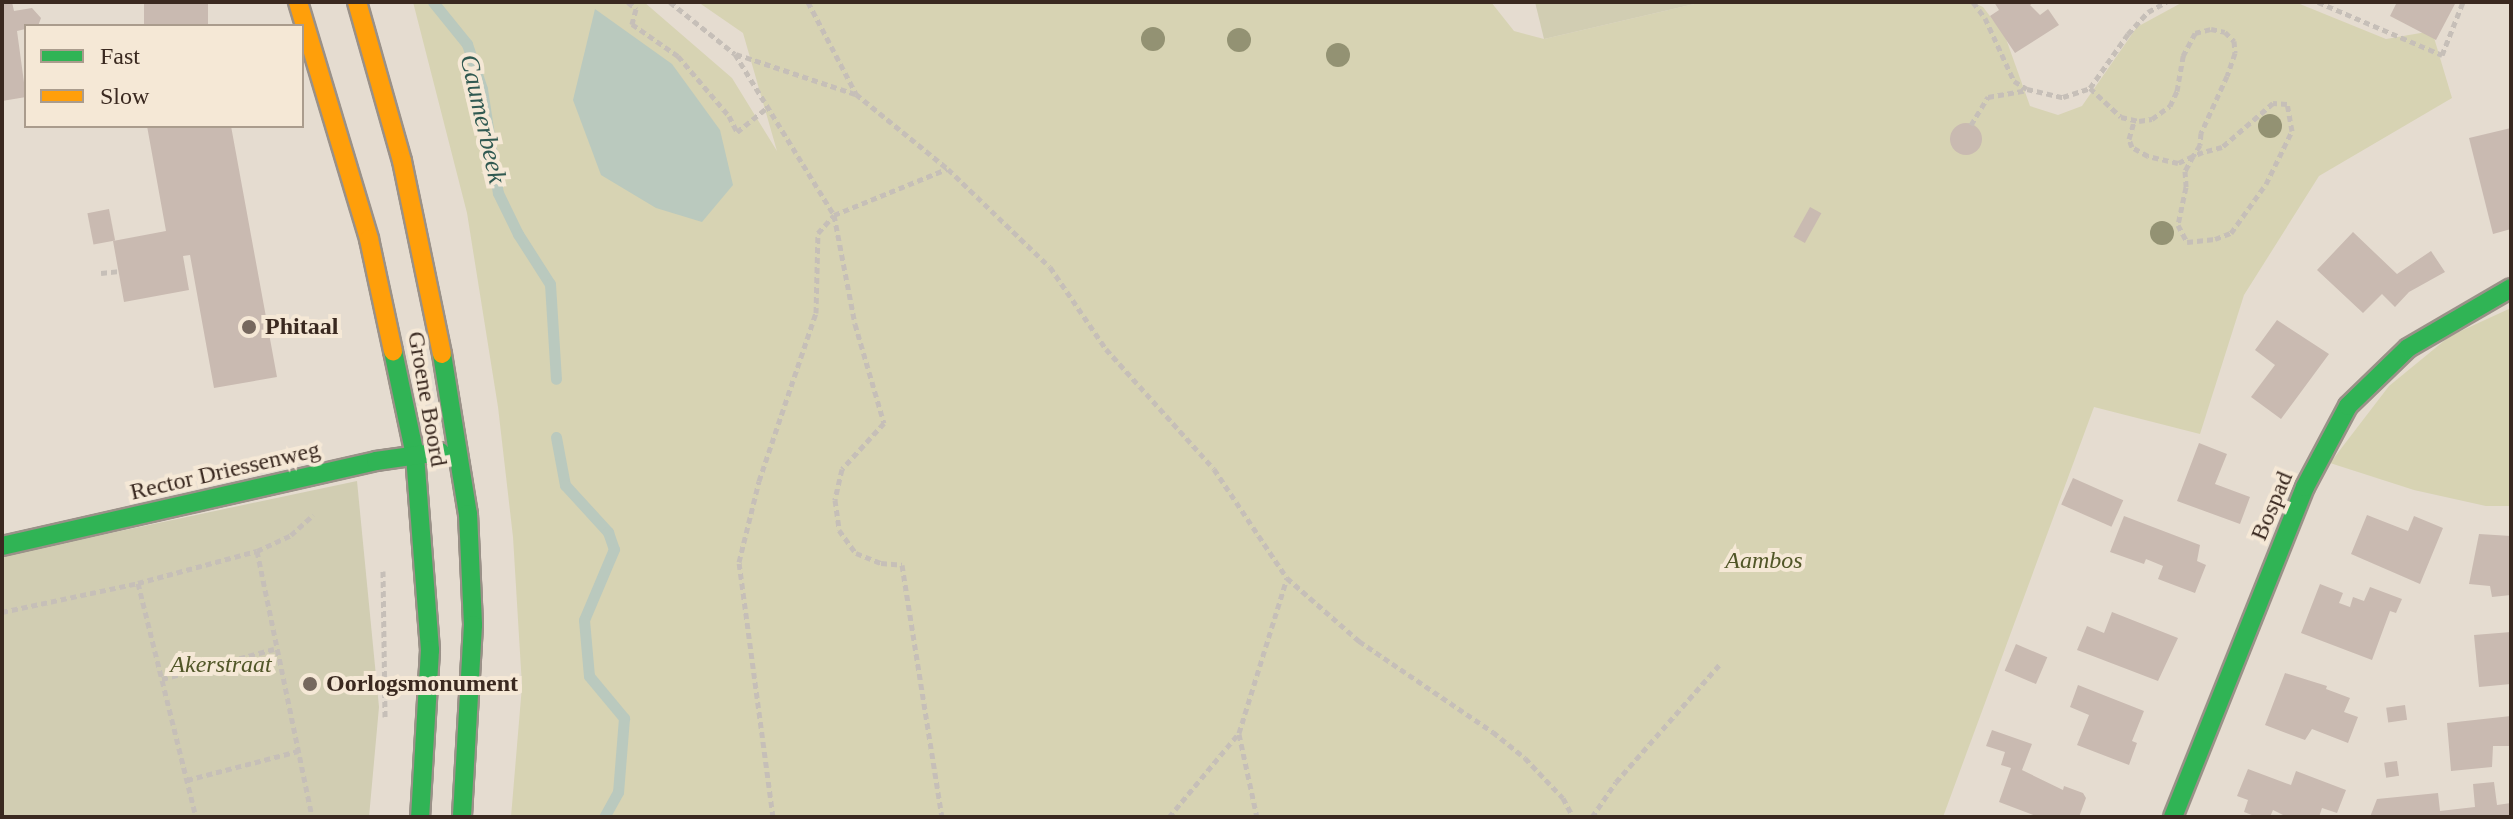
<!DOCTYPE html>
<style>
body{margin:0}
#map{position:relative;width:2513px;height:819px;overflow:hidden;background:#e5dcd0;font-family:"Times New Roman",serif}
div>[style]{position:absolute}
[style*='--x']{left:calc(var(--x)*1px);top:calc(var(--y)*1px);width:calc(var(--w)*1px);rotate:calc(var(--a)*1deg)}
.green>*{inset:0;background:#d7d3b3}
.cemetery>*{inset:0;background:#d1cdb2}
.water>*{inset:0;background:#bac9be}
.stream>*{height:11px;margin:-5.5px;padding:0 5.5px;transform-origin:5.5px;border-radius:5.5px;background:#bac9be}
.building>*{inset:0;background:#c9bab1;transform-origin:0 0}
.round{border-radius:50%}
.path>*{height:5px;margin-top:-2.5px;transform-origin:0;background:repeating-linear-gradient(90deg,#c6bfb8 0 6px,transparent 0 10px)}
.roads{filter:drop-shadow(2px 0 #9a9188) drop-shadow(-2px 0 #9a9188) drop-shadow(0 2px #9a9188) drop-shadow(0 -2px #9a9188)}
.fast>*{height:18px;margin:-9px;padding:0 9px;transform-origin:9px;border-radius:9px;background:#30b455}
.slow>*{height:18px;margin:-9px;padding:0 9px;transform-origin:9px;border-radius:9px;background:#ff9f0a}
.trees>*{width:24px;height:24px;margin:-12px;border-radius:50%;background:#939273}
.dots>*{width:22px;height:22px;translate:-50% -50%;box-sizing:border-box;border:4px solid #f5e8d6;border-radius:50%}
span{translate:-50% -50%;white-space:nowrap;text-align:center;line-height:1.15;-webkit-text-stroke:8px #f5e8d6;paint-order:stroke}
.poi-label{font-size:24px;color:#3a2920;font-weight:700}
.left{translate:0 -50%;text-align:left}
.street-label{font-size:24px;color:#3a2920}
.park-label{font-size:24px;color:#505627;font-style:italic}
.water-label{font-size:26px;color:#305951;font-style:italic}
.frame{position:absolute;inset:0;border:4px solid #3a2920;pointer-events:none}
.legend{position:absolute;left:24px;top:24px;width:280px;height:104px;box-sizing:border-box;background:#f5e8d6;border:2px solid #aa9c8d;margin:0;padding:10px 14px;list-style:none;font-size:24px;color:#3a2920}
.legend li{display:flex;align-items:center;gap:16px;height:40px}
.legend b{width:40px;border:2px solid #aa9c8d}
</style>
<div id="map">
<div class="green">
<div style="clip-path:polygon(413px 2px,644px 2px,732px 78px,777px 151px,743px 33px,698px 2px,1491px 2px,1514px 31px,1544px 39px,1703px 2px,1972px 2px,1983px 7px,2005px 36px,2030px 106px,2058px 115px,2082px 106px,2137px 27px,2183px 2px,2295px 2px,2386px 39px,2432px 31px,2452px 98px,2319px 176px,2244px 295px,2200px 434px,2094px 407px,1943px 817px,511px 817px,522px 686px,513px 537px,498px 407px,467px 213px)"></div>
<div style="clip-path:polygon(2511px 308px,2511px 506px,2486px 506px,2414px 490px,2330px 463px,2389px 386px,2450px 336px)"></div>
</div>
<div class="cemetery">
<div style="clip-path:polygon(1535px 2px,1703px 2px,1544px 39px)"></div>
<div style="clip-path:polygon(357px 481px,379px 707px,369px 817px,2px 817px,2px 556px)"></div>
</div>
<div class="water">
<div style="clip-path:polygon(595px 9px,672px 64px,720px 130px,733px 185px,702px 222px,656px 208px,601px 175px,573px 100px)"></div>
</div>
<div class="stream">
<div style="--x:433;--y:2;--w:54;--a:51"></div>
<div style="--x:467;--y:44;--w:47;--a:71.6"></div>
<div style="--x:482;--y:89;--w:105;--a:81.3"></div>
<div style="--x:498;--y:193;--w:46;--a:64"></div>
<div style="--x:518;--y:234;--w:59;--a:57.4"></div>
<div style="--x:550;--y:284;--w:95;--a:86.4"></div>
<div style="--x:556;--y:437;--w:49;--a:79.4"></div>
<div style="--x:565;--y:485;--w:64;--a:47.5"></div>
<div style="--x:608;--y:532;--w:18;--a:71"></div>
<div style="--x:614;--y:549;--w:77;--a:112.9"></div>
<div style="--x:584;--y:620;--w:56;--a:84.9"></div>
<div style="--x:589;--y:676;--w:55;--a:50.2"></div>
<div style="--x:624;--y:718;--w:74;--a:94.6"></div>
<div style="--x:618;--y:792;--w:29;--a:119"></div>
</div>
<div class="building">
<div style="clip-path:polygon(2px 2px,12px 2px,14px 11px,32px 8px,41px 18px,38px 26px,17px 31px,26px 97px,2px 101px)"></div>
<div style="left:144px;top:2px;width:64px;height:24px"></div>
<div style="clip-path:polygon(1994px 2px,2034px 2px,2030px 5px,2040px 15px,2048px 9px,2059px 25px,2015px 53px,1990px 16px,1999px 10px)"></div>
<div style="clip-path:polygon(2397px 2px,2407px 3px,2456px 2px,2436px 40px,2390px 16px)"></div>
<div class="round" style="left:1950px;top:123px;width:32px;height:32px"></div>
<div style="clip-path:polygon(147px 126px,231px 126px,277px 377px,214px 388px,190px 255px,183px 256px,189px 290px,124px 302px,113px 241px,166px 231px)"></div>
<div style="clip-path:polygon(2511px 128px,2511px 229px,2493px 234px,2469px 138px)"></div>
<div style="left:1810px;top:207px;width:13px;height:34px;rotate:29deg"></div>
<div style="left:109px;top:209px;width:32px;height:22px;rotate:79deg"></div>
<div style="clip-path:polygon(2353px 232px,2397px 274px,2431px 251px,2445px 272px,2409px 292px,2395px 307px,2382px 294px,2363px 313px,2317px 270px)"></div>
<div style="clip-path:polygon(2277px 320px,2329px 354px,2281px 419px,2251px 397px,2275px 365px,2255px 350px)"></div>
<div style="clip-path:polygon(2199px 443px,2227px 454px,2215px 484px,2250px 497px,2240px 524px,2177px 501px)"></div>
<div style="left:2073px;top:478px;width:55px;height:29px;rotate:24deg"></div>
<div style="clip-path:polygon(2367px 515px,2408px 531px,2414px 516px,2443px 528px,2420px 584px,2351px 554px)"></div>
<div style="clip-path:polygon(2124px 516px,2200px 545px,2197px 561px,2206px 565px,2195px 593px,2158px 579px,2163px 566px,2146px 559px,2144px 564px,2110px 552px)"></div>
<div style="clip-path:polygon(2479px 534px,2511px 536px,2511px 595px,2492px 597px,2490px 586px,2469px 584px)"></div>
<div style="clip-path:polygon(2320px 584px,2343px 593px,2339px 603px,2350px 607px,2353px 597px,2364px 601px,2370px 587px,2402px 599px,2396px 613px,2390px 611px,2372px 660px,2301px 633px)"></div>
<div style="clip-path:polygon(2112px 612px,2178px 638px,2158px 681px,2077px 650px,2087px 626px,2104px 633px)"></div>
<div style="clip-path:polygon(2511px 632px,2511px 684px,2479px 687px,2474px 635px)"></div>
<div style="left:2016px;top:644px;width:34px;height:29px;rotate:23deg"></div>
<div style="clip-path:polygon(2285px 673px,2327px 686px,2326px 689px,2350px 698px,2344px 712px,2358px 717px,2348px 743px,2312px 729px,2305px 740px,2265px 725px)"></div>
<div style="clip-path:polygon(2078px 685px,2144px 711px,2132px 741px,2137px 743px,2129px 765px,2077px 745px,2089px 715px,2070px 707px)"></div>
<div style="left:2405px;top:705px;width:15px;height:19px;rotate:82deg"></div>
<div style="clip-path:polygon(2511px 716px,2511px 746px,2493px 746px,2492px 767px,2451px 771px,2447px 723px)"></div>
<div style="clip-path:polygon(1992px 730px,2032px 744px,2022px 770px,2063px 790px,2064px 786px,2083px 793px,2086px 798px,2079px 817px,2039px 817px,1999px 802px,2011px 768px,2001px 765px,2005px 752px,1986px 746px)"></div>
<div style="left:2397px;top:761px;width:15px;height:13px;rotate:82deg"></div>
<div style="clip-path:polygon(2248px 769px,2291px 785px,2296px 771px,2346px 790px,2337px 813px,2322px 808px,2319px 817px,2287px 817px,2273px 810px,2270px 817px,2257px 817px,2244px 812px,2248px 800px,2237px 796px)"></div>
<div style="clip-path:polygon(2494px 782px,2497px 805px,2511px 803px,2511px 817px,2370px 817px,2377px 799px,2438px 793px,2440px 811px,2475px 807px,2473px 784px)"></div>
</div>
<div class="path">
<div style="--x:628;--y:2;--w:11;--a:41"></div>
<div style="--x:636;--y:9;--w:16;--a:105"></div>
<div style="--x:632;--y:24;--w:56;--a:34.8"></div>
<div style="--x:678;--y:56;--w:79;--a:49.6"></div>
<div style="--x:729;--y:116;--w:18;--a:63"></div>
<div style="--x:737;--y:132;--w:40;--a:-39"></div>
<div style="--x:670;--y:2;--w:83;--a:38.7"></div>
<div style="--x:735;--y:54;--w:189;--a:58.4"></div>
<div style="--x:834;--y:215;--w:111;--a:79.1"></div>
<div style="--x:855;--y:324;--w:103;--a:73.7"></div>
<div style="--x:884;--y:423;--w:62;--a:132.4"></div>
<div style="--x:842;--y:469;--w:32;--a:103"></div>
<div style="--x:835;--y:500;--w:30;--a:82"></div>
<div style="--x:839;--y:530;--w:29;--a:54"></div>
<div style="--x:856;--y:553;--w:27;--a:22"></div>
<div style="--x:881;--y:563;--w:21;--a:5"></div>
<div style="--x:902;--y:565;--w:255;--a:81"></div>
<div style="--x:808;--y:2;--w:104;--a:62.4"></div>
<div style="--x:856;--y:94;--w:119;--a:39.2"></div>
<div style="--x:948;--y:169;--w:141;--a:43.9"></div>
<div style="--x:1050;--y:267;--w:99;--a:55.7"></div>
<div style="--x:1106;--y:349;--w:161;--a:48"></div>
<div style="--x:1214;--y:469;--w:131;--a:56.2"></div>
<div style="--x:1287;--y:578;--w:96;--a:41.2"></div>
<div style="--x:1359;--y:641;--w:162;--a:34.2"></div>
<div style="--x:1493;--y:732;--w:41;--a:39.1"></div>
<div style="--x:1525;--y:758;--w:55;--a:46.5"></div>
<div style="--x:1563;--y:798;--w:21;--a:62"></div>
<div style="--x:1973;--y:2;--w:20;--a:53"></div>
<div style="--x:1985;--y:18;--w:69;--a:65.3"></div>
<div style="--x:2014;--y:81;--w:15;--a:32"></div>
<div style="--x:2027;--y:89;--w:37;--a:13"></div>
<div style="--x:2063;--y:97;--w:28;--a:-18"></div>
<div style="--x:2090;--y:88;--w:66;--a:-54.9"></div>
<div style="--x:2128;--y:34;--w:30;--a:-48"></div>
<div style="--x:2148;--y:12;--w:21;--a:-29"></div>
<div style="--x:2318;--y:2;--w:135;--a:23.1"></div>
<div style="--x:2442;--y:55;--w:57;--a:-68.4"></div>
<div style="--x:736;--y:54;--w:126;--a:18.6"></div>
<div style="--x:2090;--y:88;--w:42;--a:43.1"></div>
<div style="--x:2121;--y:117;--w:18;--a:13"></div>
<div style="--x:2139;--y:121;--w:13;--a:-9"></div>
<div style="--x:2152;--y:119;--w:22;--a:-36"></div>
<div style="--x:2170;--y:106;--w:17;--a:-65"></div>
<div style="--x:2177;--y:91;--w:36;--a:-80"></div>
<div style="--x:2183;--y:56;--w:26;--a:-62"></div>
<div style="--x:2195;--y:33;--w:16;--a:-14"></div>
<div style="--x:2211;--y:29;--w:14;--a:12"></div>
<div style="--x:2225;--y:32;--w:13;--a:45"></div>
<div style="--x:2234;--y:41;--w:12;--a:85"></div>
<div style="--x:2235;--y:53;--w:24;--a:109"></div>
<div style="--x:2227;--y:76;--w:63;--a:114.5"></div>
<div style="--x:2201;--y:133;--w:12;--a:95"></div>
<div style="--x:2200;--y:145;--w:13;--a:122"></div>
<div style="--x:2193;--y:156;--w:17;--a:118"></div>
<div style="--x:2185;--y:171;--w:16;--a:86"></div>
<div style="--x:2186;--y:187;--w:39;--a:102"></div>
<div style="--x:2178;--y:225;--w:19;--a:62"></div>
<div style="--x:2187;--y:242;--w:28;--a:-6"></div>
<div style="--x:2215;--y:239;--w:17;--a:-21"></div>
<div style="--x:2231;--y:233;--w:60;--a:-54.5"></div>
<div style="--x:2266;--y:184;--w:59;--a:-63.9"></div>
<div style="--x:2292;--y:131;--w:27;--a:-100"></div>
<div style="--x:2287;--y:104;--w:14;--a:-176"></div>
<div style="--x:2273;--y:103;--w:67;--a:139.2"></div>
<div style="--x:2222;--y:147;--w:20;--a:165"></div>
<div style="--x:2203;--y:152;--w:11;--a:158"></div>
<div style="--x:2193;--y:156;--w:17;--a:155"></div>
<div style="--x:2178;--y:163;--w:31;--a:-167"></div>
<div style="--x:2148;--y:156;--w:18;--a:-151"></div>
<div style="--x:2132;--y:147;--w:9;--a:-111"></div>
<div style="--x:2129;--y:139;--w:19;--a:-74"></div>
<div style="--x:1971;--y:125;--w:33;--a:-59"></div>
<div style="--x:1988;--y:97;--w:39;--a:-10"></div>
<div style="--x:101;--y:273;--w:18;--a:-6"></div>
<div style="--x:257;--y:551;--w:272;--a:78.3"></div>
<div style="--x:383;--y:571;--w:146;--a:89.2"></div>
<div style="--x:138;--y:583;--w:123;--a:-15.1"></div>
<div style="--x:257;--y:551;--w:38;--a:-25"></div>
<div style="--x:291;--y:535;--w:30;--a:-42"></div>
<div style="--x:2;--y:612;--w:139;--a:-12"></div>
<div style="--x:138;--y:583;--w:241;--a:76.1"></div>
<div style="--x:162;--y:679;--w:116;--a:-15"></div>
<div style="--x:1239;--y:734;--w:85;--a:77.8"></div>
<div style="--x:187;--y:780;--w:115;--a:-14.6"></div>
<div style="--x:773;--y:817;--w:257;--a:-97.6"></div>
<div style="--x:739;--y:562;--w:83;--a:-76.1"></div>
<div style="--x:759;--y:481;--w:177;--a:-71.3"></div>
<div style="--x:816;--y:313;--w:80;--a:-88.6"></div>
<div style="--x:818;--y:233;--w:24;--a:-48"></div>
<div style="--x:834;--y:215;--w:122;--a:-22.2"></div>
<div style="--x:1169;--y:817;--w:109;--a:-50.2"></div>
<div style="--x:1239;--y:733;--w:162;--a:-72.8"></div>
<div style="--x:1592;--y:817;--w:42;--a:-55.6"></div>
<div style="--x:1616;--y:782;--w:157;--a:-48.6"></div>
</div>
<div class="roads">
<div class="fast">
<div style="--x:393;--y:351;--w:106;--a:78.1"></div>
<div style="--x:415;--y:455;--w:196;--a:85.6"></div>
<div style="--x:430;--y:650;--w:167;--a:93.4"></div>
<div style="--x:442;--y:354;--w:162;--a:80.8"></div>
<div style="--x:468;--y:514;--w:111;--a:87.4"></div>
<div style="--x:473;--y:625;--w:192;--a:93.3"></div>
<div style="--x:2;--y:546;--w:384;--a:-12.8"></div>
<div style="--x:376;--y:461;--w:65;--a:-8"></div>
<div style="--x:2173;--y:817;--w:355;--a:-68.2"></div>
<div style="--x:2305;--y:487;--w:92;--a:-62"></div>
<div style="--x:2348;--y:406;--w:83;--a:-44"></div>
<div style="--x:2408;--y:348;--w:119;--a:-30.2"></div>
</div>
<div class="slow">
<div style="--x:298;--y:2;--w:247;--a:73.3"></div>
<div style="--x:369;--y:239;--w:115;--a:77.9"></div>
<div style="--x:357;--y:2;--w:165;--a:74.2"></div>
<div style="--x:402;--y:161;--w:197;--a:78.3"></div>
</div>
</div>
<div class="trees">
<div style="left:1153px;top:39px"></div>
<div style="left:1239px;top:40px"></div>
<div style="left:1338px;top:55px"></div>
<div style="left:2270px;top:126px"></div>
<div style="left:2162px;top:233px"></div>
</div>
<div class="dots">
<div style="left:249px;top:327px;background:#76685e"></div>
<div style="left:310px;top:684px;background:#76685e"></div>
</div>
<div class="poi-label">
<span class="left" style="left:265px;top:327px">Phitaal</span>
<span class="left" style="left:326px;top:684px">Oorlogsmonument</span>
</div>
<div class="street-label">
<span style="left:427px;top:399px;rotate:80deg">Groene Boord</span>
<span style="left:225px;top:471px;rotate:-13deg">Rector Driessenweg</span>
<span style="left:2272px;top:506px;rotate:-67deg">Bospad</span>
</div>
<div class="park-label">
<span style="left:1764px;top:561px">Aambos</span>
<span style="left:221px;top:665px">Akerstraat</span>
</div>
<div class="water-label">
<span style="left:483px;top:119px;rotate:77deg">Caumerbeek</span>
</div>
<div class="frame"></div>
<ul class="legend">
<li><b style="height:10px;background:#30b455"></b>Fast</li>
<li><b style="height:10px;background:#ff9f0a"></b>Slow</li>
</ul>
</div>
